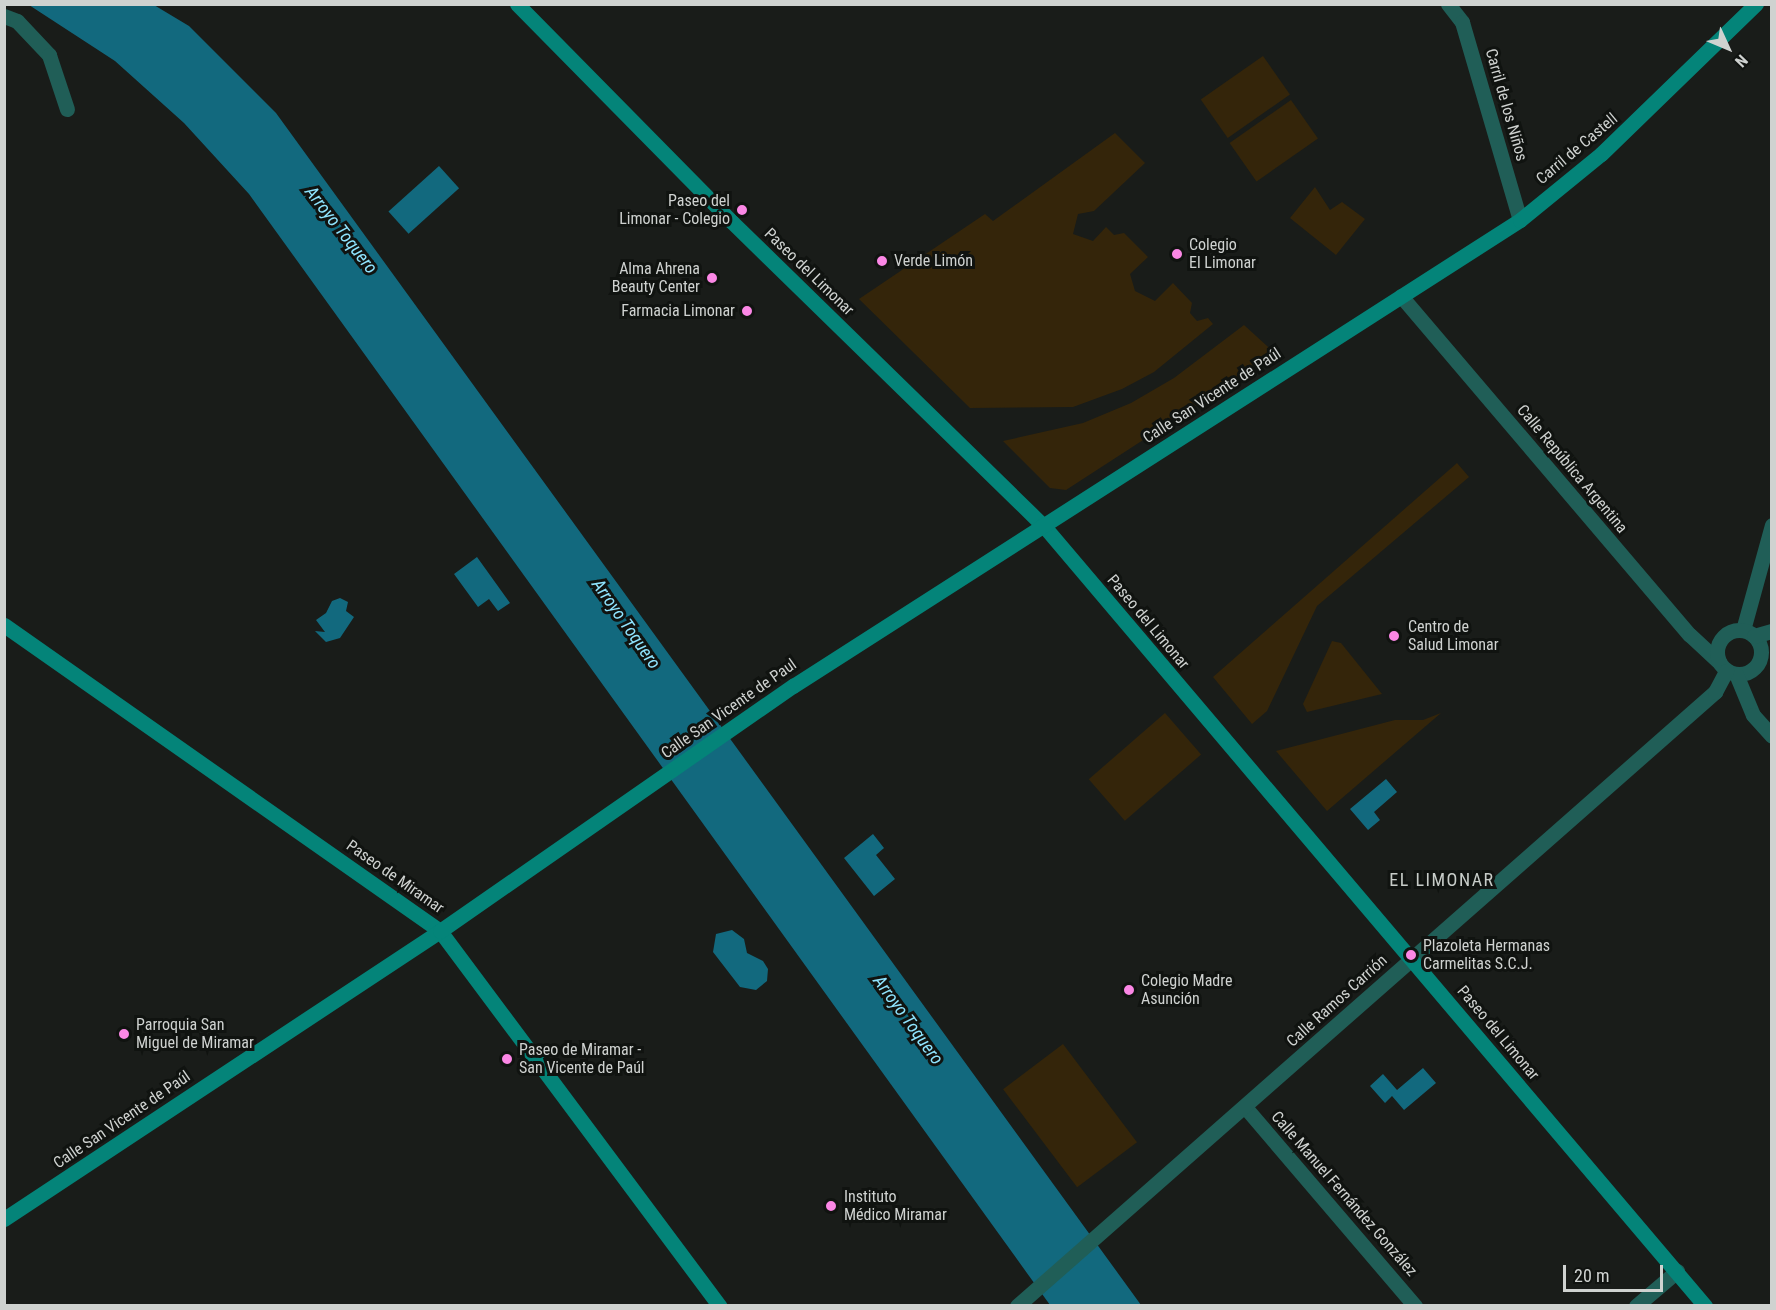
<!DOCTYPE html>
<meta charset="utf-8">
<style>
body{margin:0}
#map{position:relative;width:1776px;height:1310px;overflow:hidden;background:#191c19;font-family:"Roboto Condensed",sans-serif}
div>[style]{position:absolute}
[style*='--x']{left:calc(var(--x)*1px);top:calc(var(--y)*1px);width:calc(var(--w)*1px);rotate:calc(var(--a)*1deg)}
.green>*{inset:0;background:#34250a;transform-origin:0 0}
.water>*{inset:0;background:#12697e;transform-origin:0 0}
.lane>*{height:15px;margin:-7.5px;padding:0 7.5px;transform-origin:7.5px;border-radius:7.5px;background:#205e57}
.street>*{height:15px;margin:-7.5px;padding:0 7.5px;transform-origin:7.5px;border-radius:7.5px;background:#205e57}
.street>.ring{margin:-7.5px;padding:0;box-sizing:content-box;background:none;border:15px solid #205e57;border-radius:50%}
.secondary>*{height:15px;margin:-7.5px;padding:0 7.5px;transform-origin:7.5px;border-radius:7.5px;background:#048479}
.dots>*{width:16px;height:16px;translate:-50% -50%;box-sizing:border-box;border:3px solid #101310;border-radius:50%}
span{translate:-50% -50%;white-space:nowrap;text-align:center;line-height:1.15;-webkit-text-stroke:6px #101310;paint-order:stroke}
.street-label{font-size:16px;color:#cfd2d0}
.poi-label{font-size:16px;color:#cfd2d0}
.right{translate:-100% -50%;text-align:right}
.left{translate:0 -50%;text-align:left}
.water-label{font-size:18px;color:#8fe4fe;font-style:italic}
.neighbourhood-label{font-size:18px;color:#c7ccc8;letter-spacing:1.5px}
.frame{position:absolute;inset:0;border:6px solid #cfd2d0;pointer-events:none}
.north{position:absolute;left:1698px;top:18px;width:60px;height:60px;-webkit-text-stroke:4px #101310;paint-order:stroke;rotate:134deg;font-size:16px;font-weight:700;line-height:24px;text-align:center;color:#cfd2d0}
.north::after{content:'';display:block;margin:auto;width:21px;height:27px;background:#cfd2d0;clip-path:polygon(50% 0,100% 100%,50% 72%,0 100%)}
.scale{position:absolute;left:1563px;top:1265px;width:100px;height:27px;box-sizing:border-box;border:3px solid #cfd2d0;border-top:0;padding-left:8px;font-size:18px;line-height:21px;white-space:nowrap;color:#cfd2d0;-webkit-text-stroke:4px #101310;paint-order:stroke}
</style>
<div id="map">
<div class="green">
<div style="left:1263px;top:56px;width:47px;height:76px;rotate:55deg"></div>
<div style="left:1291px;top:100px;width:47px;height:75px;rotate:55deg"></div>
<div style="clip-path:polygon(1115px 133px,1145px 163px,1094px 211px,1078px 214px,1073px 234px,1093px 241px,1106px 227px,1114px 235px,1124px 233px,1148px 257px,1130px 274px,1135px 291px,1155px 301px,1173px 283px,1192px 303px,1190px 313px,1197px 321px,1208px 318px,1213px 324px,1154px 372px,1122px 389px,1073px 407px,970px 408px,859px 299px,985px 214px,993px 221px)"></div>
<div style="clip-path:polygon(1315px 187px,1330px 210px,1342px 202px,1365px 219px,1336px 255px,1290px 218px)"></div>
<div style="clip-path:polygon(1244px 325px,1276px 354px,1066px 490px,1050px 488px,1003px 441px,1083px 423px,1131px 403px,1174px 378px)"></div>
<div style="clip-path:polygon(1457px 463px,1469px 477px,1317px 606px,1267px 711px,1252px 724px,1213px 677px)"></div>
<div style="clip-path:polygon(1332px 641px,1341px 643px,1382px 694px,1307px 712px,1303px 704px)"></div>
<div style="left:1165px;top:713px;width:55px;height:101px;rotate:49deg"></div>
<div style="clip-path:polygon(1441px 713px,1327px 811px,1276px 751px,1395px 720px,1423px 720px)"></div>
<div style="left:1063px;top:1044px;width:123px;height:75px;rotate:53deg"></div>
</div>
<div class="water">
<div style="clip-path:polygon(29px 5px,154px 5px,189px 26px,276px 113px,1141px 1305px,1050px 1305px,249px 194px,184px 123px,115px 61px)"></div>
<div style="left:439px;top:166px;width:30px;height:68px;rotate:48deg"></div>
<div style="clip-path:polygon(477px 557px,510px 603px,498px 611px,489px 599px,478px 607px,454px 574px)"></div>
<div style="clip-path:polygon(340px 598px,348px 602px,346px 611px,354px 617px,340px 638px,326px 642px,315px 631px,325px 632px,316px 620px,326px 613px,332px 601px)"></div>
<div style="clip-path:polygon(1386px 779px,1397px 792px,1374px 812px,1380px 820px,1368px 830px,1350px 809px)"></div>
<div style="clip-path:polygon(873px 834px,884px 848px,876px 855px,895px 879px,874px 896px,844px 858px)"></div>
<div style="clip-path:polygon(732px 930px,744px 939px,747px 953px,763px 961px,768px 969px,767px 981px,756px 990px,740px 987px,713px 952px,716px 934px)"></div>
<div style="clip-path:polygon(1423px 1068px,1436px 1083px,1404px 1110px,1392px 1096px,1385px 1103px,1370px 1086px,1383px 1074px,1397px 1090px)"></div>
</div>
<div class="lane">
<div style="--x:4;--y:16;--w:14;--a:21"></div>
<div style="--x:17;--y:21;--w:47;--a:46.7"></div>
<div style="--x:49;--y:55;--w:57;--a:71.6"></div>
</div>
<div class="street">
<div style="--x:1448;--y:4;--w:23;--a:52"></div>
<div style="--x:1462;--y:22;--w:206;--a:73.7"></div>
<div style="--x:1401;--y:296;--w:445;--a:49.6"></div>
<div style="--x:1690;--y:635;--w:40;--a:43"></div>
<div style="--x:1743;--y:630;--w:109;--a:-74.6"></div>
<div class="ring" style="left:1717px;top:630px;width:29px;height:29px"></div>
<div style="--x:1754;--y:636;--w:19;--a:-16"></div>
<div style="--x:1736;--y:674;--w:44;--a:67.5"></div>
<div style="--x:1753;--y:715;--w:28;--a:48"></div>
<div style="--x:1245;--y:1107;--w:262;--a:49.5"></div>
<div style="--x:1017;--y:1306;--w:930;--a:-41.34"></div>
<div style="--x:1715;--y:692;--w:24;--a:-62"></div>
<div style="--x:1636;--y:1306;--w:54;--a:-40.5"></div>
</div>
<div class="secondary">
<div style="--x:517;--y:4;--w:305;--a:45.4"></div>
<div style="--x:731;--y:221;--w:436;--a:44.3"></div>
<div style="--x:1043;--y:525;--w:1024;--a:49.71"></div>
<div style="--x:4;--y:625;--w:533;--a:35.06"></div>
<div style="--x:440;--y:931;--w:468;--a:53.3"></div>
<div style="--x:4;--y:1219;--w:523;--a:-33.45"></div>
<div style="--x:440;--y:931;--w:430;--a:-34.8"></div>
<div style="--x:793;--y:686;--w:864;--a:-32.66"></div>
<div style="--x:1520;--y:220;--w:104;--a:-39.2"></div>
<div style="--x:1601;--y:154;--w:216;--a:-44.1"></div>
</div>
<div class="dots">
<div style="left:742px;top:210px;background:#fb87e5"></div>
<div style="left:1177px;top:254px;background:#fb87e5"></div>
<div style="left:882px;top:261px;background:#fb87e5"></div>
<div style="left:712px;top:278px;background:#fb87e5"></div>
<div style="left:747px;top:311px;background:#fb87e5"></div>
<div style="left:1394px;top:636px;background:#fb87e5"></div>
<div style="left:1411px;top:955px;background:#fb87e5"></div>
<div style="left:1129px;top:990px;background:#fb87e5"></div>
<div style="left:124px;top:1034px;background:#fb87e5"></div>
<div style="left:507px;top:1059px;background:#fb87e5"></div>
<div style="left:831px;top:1206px;background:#fb87e5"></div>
</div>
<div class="street-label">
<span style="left:1506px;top:105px;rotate:74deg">Carril de los Niños</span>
<span style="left:1577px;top:149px;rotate:-40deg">Carril de Castell</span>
<span style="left:809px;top:272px;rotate:44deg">Paseo del Limonar</span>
<span style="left:1212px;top:396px;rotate:-33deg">Calle San Vicente de Paúl</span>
<span style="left:1572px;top:469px;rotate:50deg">Calle República Argentina</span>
<span style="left:1148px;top:622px;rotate:50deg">Paseo del Limonar</span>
<span style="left:729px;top:709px;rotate:-35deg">Calle San Vicente de Paul</span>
<span style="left:395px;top:877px;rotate:35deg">Paseo de Miramar</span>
<span style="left:1337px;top:1001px;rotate:-42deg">Calle Ramos Carrión</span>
<span style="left:1498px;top:1033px;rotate:50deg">Paseo del Limonar</span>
<span style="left:122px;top:1120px;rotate:-34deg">Calle San Vicente de Paúl</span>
<span style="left:1344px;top:1194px;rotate:49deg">Calle Manuel Fernández González</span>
</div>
<div class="poi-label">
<span class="right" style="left:730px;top:210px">Paseo del<br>Limonar - Colegio</span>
<span class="left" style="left:1189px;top:254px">Colegio<br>El Limonar</span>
<span class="left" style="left:894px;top:261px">Verde Limón</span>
<span class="right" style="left:700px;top:278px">Alma Ahrena<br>Beauty Center</span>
<span class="right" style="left:735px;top:311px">Farmacia Limonar</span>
<span class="left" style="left:1408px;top:636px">Centro de<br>Salud Limonar</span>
<span class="left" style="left:1423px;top:955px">Plazoleta Hermanas<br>Carmelitas S.C.J.</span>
<span class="left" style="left:1141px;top:990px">Colegio Madre<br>Asunción</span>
<span class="left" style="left:136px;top:1034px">Parroquia San<br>Miguel de Miramar</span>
<span class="left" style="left:519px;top:1059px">Paseo de Miramar -<br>San Vicente de Paúl</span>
<span class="left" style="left:844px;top:1206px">Instituto<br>Médico Miramar</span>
</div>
<div class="water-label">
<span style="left:341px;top:230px;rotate:52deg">Arroyo Toquero</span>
<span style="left:626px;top:624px;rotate:55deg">Arroyo Toquero</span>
<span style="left:908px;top:1020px;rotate:54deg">Arroyo Toquero</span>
</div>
<div class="neighbourhood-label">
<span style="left:1442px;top:880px">EL LIMONAR</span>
</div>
<div class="frame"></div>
<div class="north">N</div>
<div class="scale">20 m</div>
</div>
